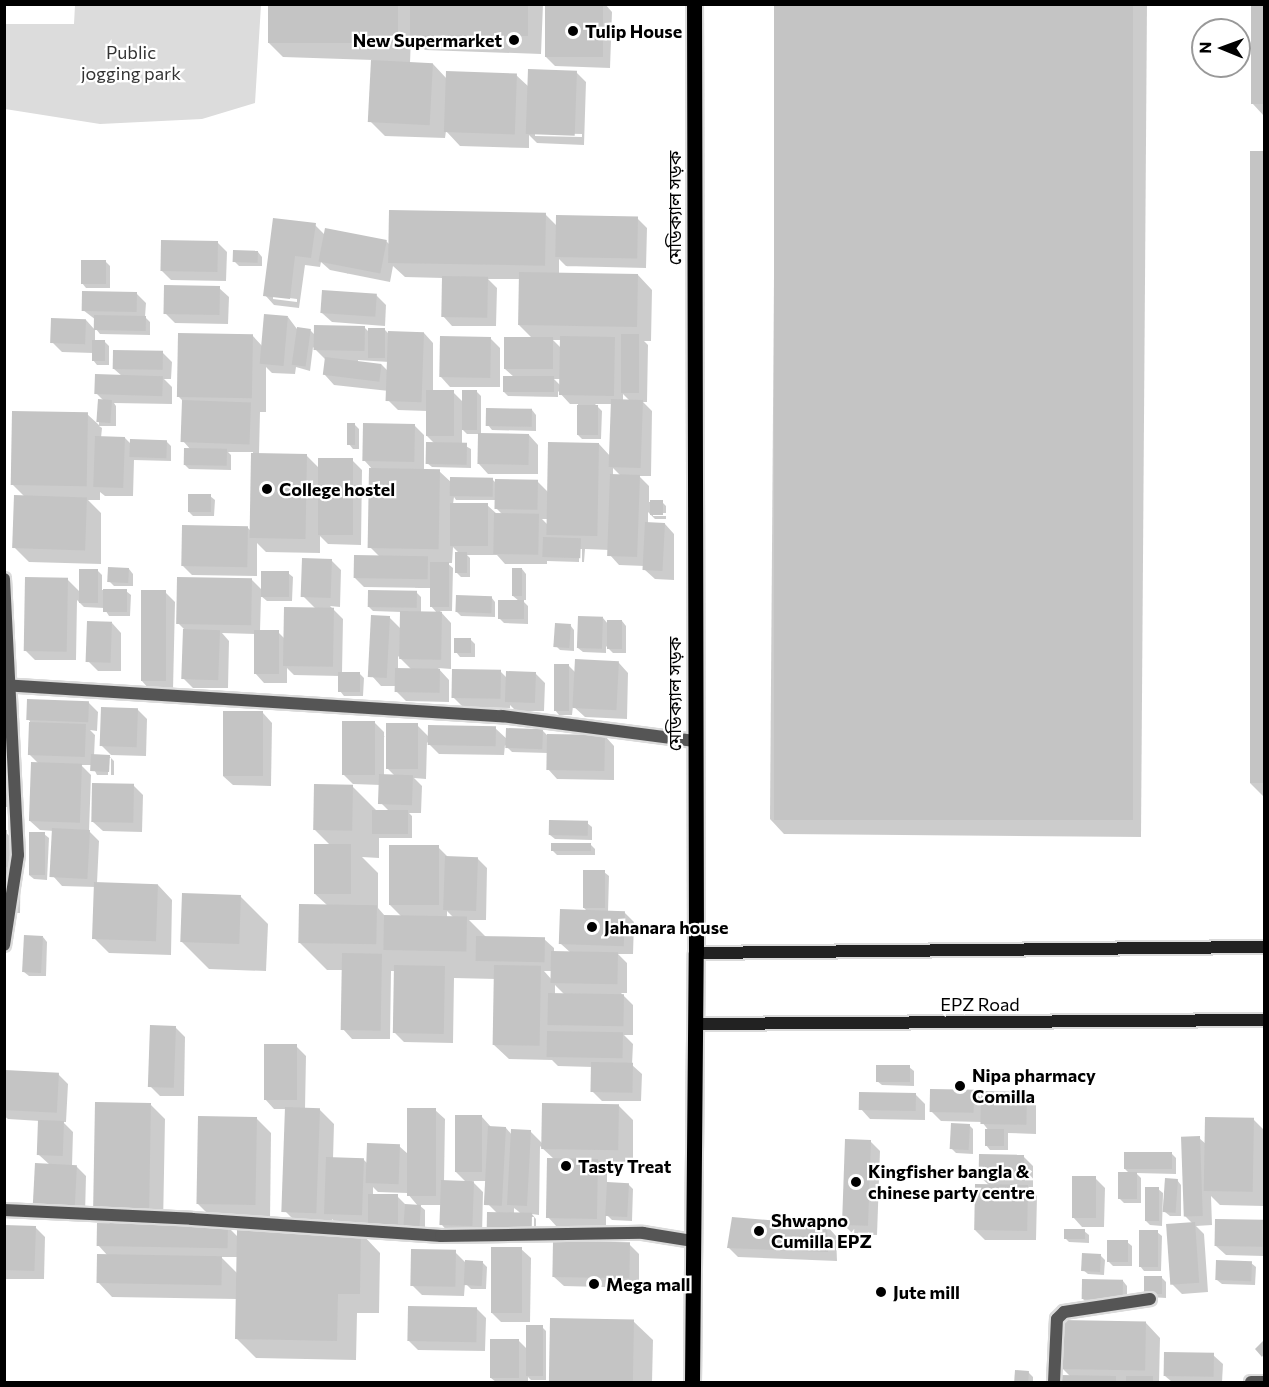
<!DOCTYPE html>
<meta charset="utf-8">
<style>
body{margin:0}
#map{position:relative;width:1269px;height:1387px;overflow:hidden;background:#fff;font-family:Commissioner,"Noto Sans Bengali",sans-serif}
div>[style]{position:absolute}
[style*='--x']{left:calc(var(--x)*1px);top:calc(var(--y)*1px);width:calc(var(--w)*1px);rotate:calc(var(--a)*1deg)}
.green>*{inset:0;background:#dcdcdc}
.shadow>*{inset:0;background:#0003}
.building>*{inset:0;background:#c4c4c4;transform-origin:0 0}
.roads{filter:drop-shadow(2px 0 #dbdbdb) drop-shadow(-2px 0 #dbdbdb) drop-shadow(0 2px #dbdbdb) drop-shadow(0 -2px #dbdbdb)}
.street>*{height:12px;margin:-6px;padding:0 6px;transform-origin:6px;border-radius:6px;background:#555}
.secondary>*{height:12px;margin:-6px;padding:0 6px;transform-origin:6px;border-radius:6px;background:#222}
.primary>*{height:15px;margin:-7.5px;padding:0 7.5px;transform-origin:7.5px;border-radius:7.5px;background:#000}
.dots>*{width:16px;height:16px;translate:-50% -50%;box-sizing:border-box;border:3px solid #fff;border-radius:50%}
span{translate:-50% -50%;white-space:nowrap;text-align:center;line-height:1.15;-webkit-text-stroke:4.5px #fff;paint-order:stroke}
.poi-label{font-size:18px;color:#000;font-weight:700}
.left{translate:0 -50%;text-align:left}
.right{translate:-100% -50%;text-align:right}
.park-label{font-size:18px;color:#333}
.street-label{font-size:18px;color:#000}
.frame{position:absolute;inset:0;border:6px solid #000;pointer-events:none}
.north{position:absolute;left:1191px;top:18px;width:60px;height:60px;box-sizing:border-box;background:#fff;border:2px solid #999;border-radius:50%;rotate:271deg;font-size:16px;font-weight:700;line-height:24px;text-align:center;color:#000}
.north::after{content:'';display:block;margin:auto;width:21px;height:27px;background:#000;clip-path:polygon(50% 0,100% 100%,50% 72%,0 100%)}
</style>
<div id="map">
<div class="green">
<div style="clip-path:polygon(75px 5px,261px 5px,255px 103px,202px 119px,100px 124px,5px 109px,5px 24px,74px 24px)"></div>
</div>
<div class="shadow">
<div style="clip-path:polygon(evenodd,269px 4px,543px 4px,541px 54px,425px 50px,411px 36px,410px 63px,433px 64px,447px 79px,516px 75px,529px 87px,576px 72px,586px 82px,584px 145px,537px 143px,529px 135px,529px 148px,460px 146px,446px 131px,445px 138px,385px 136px,370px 121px,373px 60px,283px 57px,268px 42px,269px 4px,535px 133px,582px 134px,582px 137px,535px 136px,535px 133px)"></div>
<div style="clip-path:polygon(547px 4px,605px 4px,612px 12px,610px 68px,555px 66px,545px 56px)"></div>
<div style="clip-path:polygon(776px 4px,1147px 4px,1141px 837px,784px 834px,770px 819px)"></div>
<div style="clip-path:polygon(1253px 5px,1264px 5px,1264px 116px,1252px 103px)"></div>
<div style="clip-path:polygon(1252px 152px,1264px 152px,1264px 797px,1250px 783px)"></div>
<div style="clip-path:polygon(evenodd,545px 214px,557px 226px,637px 218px,647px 228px,646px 268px,566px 266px,559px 259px,559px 274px,638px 275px,652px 290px,651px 341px,644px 341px,648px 345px,647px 402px,643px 402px,652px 411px,651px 476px,639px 476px,649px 486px,649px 502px,662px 502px,666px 506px,666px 513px,653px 513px,653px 516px,666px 516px,666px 519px,655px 519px,648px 512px,648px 524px,665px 524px,674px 534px,674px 580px,655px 579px,645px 570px,645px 566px,619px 565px,610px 555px,610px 550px,585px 549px,584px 562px,582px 562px,582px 549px,579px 549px,579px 562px,547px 561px,547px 564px,505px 564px,497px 555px,467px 555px,470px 558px,470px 577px,461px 577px,456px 572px,460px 554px,453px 547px,452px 563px,447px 563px,453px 568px,452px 611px,440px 611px,451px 623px,451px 669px,438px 668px,449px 680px,449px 702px,406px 701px,396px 691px,396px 686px,381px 686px,372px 676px,389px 617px,401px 629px,401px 612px,373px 611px,369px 607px,416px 592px,421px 597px,421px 613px,437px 613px,431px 606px,431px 588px,364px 587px,355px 578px,380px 557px,370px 547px,373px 470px,364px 460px,415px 426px,424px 435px,424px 471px,439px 471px,452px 483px,492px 479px,497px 484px,537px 481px,549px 493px,599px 444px,611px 457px,612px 404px,595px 404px,602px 411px,601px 439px,582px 439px,578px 435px,578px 404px,570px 404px,558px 391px,558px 397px,508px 396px,504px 392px,514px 377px,505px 369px,533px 339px,519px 325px,520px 279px,488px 279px,497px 288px,496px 326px,452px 326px,443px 316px,443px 278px,405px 277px,393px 266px,390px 282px,330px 270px,321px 262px,320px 267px,305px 265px,299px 308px,274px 305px,265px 295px,315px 225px,325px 235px,386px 241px,390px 245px,545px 214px,273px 296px,297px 299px,297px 302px,273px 299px,273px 296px,545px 214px,553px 340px,561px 340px,561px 348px,553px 340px,545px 214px,554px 379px,561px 379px,560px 385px,554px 379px,545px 214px,623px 394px,630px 401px,623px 401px,623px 394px,545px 214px,613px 468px,621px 476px,613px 476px,613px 468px,545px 214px,454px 497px,456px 500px,497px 500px,496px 508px,502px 514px,497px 514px,487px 505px,453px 504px,454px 497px,545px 214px,542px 519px,548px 519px,548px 525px,542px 519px,545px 214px,398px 656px,412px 670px,398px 670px,398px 656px)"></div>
<div style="clip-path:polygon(217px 242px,227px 252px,226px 281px,171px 280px,162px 271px)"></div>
<div style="clip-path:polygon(258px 252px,262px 257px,262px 266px,239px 266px,235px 262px)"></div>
<div style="clip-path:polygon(106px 262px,110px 266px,110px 288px,86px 288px,82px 283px)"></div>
<div style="clip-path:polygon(219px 288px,229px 297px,228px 324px,175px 323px,165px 313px)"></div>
<div style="clip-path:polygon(136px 293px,146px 303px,145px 317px,150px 322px,150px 335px,100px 334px,96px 329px,96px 320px,83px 310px)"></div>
<div style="clip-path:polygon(376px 295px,386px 305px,385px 326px,332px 322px,322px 313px)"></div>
<div style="clip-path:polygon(evenodd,288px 317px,297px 329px,310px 330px,316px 336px,364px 327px,370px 333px,385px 330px,388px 333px,424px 333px,433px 343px,433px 391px,453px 392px,463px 402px,477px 392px,481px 396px,481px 434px,529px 435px,538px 445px,538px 474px,488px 474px,479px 464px,479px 434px,467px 434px,462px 429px,462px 444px,471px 449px,471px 468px,432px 467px,427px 463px,435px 444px,427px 436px,427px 411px,398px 410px,388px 400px,389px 391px,334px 385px,325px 375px,325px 359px,313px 347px,310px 371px,296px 367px,295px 374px,272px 373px,266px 367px,266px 412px,260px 412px,259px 454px,306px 455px,320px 469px,352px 460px,362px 470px,361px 545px,328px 544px,320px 536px,320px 553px,266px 552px,257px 543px,257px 576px,192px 575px,183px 566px,248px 528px,251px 531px,253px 452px,228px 452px,231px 455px,231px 470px,189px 469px,185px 465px,191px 450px,183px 441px,183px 401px,178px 396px,252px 335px,263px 347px,288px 317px,358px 360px,389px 362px,389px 372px,382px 365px,358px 362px,358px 360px)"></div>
<div style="clip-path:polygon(86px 320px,95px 330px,95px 341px,104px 341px,109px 346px,109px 365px,97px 365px,93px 360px,93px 353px,62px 352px,53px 343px)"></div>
<div style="clip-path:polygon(491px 339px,500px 348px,500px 387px,450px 387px,441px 377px)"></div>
<div style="clip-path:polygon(162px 352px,172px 362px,171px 379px,164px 379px,172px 387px,172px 404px,114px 403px,116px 406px,116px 426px,99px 426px,102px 428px,101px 438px,125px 438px,132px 445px,166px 441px,171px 446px,171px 461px,134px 460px,133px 496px,105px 496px,100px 492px,100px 500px,88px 500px,101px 513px,101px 564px,29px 562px,15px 548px,25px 497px,12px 484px,87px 414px,99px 425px,99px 401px,104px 401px,96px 393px,122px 376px,114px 369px)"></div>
<div style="clip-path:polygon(532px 410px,536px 415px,536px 431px,492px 430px,488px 425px)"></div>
<div style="clip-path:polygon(355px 425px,359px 429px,359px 449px,353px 449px,349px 444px)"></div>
<div style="clip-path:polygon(210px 496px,215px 500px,214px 516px,193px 516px,189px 512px)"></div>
<div style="clip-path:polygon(331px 560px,341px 570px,340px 607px,330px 606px,343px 619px,342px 673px,359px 673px,364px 678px,363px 696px,344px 696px,340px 691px,340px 676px,294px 675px,287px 668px,287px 683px,264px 683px,255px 673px,255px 634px,222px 633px,229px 641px,228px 688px,193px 688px,183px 678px,184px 629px,178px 623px,252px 580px,262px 590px,288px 573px,293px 577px,292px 601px,267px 601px,261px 596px,260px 631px,278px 632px,285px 639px,316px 609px,303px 596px)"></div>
<div style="clip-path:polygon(129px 569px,133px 574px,133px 586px,114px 586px,109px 581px)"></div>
<div style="clip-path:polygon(522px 569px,526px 574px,526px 600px,522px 600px,528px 606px,528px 624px,504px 623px,500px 619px,519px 601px,513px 596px)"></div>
<div style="clip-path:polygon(98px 571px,102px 575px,102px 590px,126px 591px,131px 595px,130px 616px,109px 616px,104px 608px,84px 607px,77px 600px,76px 660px,35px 660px,25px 650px,67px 579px,80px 592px)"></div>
<div style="clip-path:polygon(165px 592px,175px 602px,173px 690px,150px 690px,141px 680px)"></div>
<div style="clip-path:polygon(491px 597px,495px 602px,495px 617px,461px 616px,457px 612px)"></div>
<div style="clip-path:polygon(603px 618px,608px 624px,622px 621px,626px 626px,626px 653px,613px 653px,606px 646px,606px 653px,583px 652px,578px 648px)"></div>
<div style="clip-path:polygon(112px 623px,121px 633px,121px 671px,98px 671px,88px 661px)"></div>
<div style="clip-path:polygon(570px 625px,574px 630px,574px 651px,560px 650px,556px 646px)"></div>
<div style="clip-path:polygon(471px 640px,475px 644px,475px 657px,460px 657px,456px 652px)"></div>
<div style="clip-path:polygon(619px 663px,628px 673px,627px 719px,585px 717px,573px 706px,572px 715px,559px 715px,555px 710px,569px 666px,576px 673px)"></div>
<div style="clip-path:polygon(501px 672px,507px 678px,535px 673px,545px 683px,544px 711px,516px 711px,510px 705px,510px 708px,463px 707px,453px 697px)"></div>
<div style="clip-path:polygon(88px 702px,98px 712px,97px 731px,90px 730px,95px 735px,94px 756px,109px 756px,114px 761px,114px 775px,111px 775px,111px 758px,108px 758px,108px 775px,97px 775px,92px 765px,81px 765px,91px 775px,89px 831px,99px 841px,97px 883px,158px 885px,172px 900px,171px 955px,109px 953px,94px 938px,96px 887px,62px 886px,53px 876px,54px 831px,40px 830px,30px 821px,39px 764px,29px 754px,30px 721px,28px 719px)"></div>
<div style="clip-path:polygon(137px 709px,147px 719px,146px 756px,111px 755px,101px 745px)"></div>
<div style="clip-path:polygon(263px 713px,272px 723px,271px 786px,233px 785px,223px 776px)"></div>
<div style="clip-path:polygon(evenodd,375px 723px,384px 732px,384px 776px,395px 776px,387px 768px,417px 725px,429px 737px,495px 728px,508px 740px,542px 730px,547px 735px,605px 736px,614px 746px,614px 780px,557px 779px,548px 769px,548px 753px,512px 752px,505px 745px,504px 755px,439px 754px,427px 742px,426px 779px,414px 778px,422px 786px,421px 813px,409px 813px,412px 816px,412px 838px,379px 838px,379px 858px,362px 857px,378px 873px,378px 908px,385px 916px,401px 916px,389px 904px,438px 847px,448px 857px,477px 858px,487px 868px,486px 920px,469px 920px,487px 938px,544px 939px,554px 948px,554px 952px,571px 953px,561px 944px,587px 911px,583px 907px,604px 872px,609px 876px,608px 912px,624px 912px,634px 922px,633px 954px,618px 954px,627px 963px,627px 993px,621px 993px,633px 1005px,633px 1035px,624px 1035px,633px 1044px,632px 1065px,642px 1074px,641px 1101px,602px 1101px,592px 1091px,593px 1067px,558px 1066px,552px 1060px,509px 1059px,494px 1045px,496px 979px,454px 978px,453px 1043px,404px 1042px,395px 1033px,396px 971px,391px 971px,390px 1039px,352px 1039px,343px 1029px,344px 970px,327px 970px,299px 942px,328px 906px,314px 893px,331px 846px,314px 829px,352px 786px,377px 811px,389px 811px,381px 803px,381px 785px,353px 784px,343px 774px,375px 723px,447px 911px,453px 917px,447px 917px,447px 911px,375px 723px,544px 971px,553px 971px,552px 980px,544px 971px,375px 723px,555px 985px,565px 995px,555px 995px,555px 985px)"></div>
<div style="clip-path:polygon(4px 754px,14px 764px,14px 807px,4px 807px)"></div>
<div style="clip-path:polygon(133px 785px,143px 795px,142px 832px,103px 831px,93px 822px)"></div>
<div style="clip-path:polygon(587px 823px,592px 827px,592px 840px,555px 839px,550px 835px)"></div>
<div style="clip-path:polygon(4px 831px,21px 846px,20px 913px,4px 913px)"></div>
<div style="clip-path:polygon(44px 834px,49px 838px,47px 880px,34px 879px,29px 875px)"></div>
<div style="clip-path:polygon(591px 845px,595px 849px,595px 855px,557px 855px,552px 850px)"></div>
<div style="clip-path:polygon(240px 896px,268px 924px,266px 971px,209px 969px,182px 942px)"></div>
<div style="clip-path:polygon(43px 937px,47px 942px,46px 976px,29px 976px,24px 972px)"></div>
<div style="clip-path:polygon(175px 1027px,185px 1037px,184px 1096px,160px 1096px,150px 1086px)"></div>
<div style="clip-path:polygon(evenodd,296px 1046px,306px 1056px,305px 1109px,319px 1109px,334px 1124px,333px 1159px,363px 1159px,368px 1164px,399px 1146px,408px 1154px,435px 1110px,445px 1119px,444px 1182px,466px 1182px,455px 1171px,482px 1117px,491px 1127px,506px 1128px,512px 1135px,530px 1131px,543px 1144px,619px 1106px,633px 1120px,633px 1164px,601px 1164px,607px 1170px,607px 1184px,628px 1184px,633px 1189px,632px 1221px,612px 1220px,606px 1214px,606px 1228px,557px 1227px,548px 1217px,554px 1159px,540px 1146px,539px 1215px,532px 1214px,536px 1219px,536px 1232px,534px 1232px,534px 1217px,531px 1217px,531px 1232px,493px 1231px,489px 1227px,498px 1214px,488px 1204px,489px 1181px,472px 1181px,483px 1192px,482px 1235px,451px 1235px,442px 1225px,442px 1205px,419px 1205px,425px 1210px,425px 1229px,411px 1229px,406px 1225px,406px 1233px,379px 1233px,369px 1224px,336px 1223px,332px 1219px,332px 1227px,300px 1226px,285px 1211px,287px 1109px,274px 1109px,265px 1099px,296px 1046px,373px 1187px,378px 1192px,407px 1193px,418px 1206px,407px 1206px,397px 1196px,373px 1195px,373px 1187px,296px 1046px,514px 1208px,518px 1211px,521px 1214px,514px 1214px,514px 1208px)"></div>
<div style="clip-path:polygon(909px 1067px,914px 1071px,914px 1086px,882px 1085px,877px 1081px)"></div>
<div style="clip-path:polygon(4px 1072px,58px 1074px,68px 1084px,66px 1122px,63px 1122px,73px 1132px,72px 1166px,77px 1167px,86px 1176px,85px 1215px,45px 1214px,35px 1204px,50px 1165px,39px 1155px,40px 1121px,8px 1119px,4px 1116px)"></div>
<div style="clip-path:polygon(974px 1091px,983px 1100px,1027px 1093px,1036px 1103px,1036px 1134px,1008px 1133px,1008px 1150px,990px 1150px,986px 1145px,989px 1131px,982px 1122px,941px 1121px,931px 1111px)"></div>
<div style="clip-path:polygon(915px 1094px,925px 1104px,925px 1120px,870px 1119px,861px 1109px)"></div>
<div style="clip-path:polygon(evenodd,151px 1105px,165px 1119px,163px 1226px,228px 1227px,238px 1237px,361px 1233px,380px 1253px,379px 1313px,357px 1313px,356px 1360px,256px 1358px,237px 1339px,237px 1299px,112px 1297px,98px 1282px,108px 1256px,98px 1245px,111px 1225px,95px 1208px,151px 1105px,221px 1257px,238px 1257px,238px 1274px,221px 1257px)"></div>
<div style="clip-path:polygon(257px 1119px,271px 1133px,270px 1220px,213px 1219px,198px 1204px)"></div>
<div style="clip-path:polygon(1254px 1120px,1264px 1130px,1264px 1206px,1220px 1205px,1211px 1196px,1212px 1225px,1196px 1226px,1204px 1234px,1208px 1292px,1182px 1294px,1172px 1284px,1193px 1224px,1185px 1216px,1199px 1138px,1206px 1144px)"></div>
<div style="clip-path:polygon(969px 1125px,973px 1129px,973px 1154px,956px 1153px,952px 1149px)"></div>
<div style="clip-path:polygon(870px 1141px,880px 1151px,877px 1235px,853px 1234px,843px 1224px)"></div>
<div style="clip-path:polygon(1172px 1154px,1176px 1158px,1176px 1174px,1136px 1173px,1141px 1178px,1141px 1203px,1124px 1203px,1119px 1198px,1130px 1174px,1125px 1169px)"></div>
<div style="clip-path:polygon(1023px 1156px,1033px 1166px,1033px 1187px,1028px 1187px,1037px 1196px,1036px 1240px,985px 1240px,975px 1230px,989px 1185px,980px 1177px)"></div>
<div style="clip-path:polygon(1095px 1178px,1105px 1188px,1104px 1227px,1082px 1227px,1073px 1217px)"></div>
<div style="clip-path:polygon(1177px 1180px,1181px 1185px,1181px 1216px,1170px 1216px,1165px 1212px)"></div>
<div style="clip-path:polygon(1158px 1189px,1163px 1193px,1162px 1226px,1150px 1225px,1146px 1221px)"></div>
<div style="clip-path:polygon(1262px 1222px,1264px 1256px,1226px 1255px,1216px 1246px)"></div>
<div style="clip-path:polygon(827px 1226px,836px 1236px,837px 1261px,738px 1257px,728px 1247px)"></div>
<div style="clip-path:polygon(4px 1227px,35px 1227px,45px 1237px,44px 1279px,4px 1279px)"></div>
<div style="clip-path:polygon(1084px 1231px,1089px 1235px,1089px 1243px,1069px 1242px,1065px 1238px)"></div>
<div style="clip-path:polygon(1157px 1232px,1162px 1236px,1161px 1271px,1144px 1271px,1140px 1266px)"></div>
<div style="clip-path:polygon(1127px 1242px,1132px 1246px,1132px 1266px,1113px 1266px,1108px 1261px)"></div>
<div style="clip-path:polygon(629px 1244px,639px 1254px,639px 1288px,564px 1286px,554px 1277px)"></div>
<div style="clip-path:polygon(521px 1249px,531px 1258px,530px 1322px,501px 1322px,491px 1312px)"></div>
<div style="clip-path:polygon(455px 1252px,465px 1262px,482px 1262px,487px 1267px,486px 1289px,471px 1289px,465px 1283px,464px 1296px,422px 1295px,412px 1285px)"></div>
<div style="clip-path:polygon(1100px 1255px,1105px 1260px,1104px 1275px,1088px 1274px,1083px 1270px)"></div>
<div style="clip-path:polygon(1251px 1263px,1256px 1267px,1255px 1285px,1222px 1284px,1217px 1280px)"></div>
<div style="clip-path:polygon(1162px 1278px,1166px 1282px,1166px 1298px,1150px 1297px)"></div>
<div style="clip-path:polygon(1123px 1281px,1127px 1286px,1127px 1304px,1087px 1303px,1083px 1299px)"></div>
<div style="clip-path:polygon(476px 1308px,486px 1318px,485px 1351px,418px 1350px,409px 1341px)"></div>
<div style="clip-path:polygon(552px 1319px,633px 1321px,653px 1340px,652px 1382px,550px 1382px)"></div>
<div style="clip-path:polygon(1146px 1323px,1160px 1338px,1159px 1382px,1061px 1382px,1061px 1377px,1071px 1377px,1062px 1368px)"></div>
<div style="clip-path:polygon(542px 1327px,546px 1331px,546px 1380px,531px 1380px,528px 1377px,528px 1382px,496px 1382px,491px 1378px,519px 1341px,527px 1349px)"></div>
<div style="clip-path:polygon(1213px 1355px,1223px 1364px,1222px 1382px,1172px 1382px,1165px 1376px)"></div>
<div style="clip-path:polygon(1017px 1372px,1028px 1372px,1033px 1377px,1033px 1382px,1017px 1382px)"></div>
</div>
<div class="building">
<div style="left:268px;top:4px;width:130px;height:39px"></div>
<div style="left:410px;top:4px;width:118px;height:32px"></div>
<div style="left:545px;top:4px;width:58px;height:53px"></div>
<div style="left:774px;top:4px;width:359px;height:816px"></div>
<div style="left:1251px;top:4px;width:13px;height:100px"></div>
<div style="left:371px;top:60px;width:62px;height:62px;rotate:3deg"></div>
<div style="left:528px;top:69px;width:49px;height:65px;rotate:2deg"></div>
<div style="left:446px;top:71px;width:71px;height:61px;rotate:2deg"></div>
<div style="left:1250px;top:151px;width:14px;height:632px"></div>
<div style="left:389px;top:210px;width:157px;height:53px;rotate:1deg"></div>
<div style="left:556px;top:215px;width:82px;height:42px;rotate:1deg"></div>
<div style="clip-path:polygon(273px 218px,316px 223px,311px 258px,295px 256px,290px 299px,263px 296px)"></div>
<div style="left:325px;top:228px;width:63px;height:34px;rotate:11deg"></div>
<div style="left:161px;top:240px;width:57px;height:31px;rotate:1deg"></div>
<div style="left:233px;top:250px;width:25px;height:12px;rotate:2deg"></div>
<div style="left:81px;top:260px;width:25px;height:24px"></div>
<div style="left:519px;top:272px;width:119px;height:53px;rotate:1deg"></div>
<div style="left:442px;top:276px;width:46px;height:41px;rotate:1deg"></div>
<div style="left:164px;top:285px;width:56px;height:29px;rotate:1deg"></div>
<div style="left:322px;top:290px;width:55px;height:23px;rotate:4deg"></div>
<div style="left:82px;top:291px;width:55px;height:20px;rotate:1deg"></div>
<div style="left:264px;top:314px;width:24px;height:50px;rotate:5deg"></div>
<div style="left:94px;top:315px;width:52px;height:15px;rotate:1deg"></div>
<div style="left:51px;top:318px;width:35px;height:25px;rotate:2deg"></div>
<div style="left:314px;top:325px;width:51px;height:25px;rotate:1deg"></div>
<div style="left:297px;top:327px;width:14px;height:38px;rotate:8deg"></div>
<div style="left:368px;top:328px;width:17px;height:30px"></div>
<div style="left:388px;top:331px;width:36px;height:70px;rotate:2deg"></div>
<div style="left:178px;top:333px;width:75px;height:64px;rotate:1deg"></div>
<div style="left:621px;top:334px;width:18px;height:59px"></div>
<div style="left:440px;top:336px;width:51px;height:41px;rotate:1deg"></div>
<div style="left:560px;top:336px;width:55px;height:59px;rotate:1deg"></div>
<div style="left:504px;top:337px;width:49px;height:32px"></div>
<div style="left:92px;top:340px;width:13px;height:21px"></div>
<div style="left:113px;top:350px;width:50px;height:19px;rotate:1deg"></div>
<div style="left:325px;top:357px;width:57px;height:18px;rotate:7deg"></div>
<div style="left:95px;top:374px;width:68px;height:20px;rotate:2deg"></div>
<div style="left:503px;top:376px;width:51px;height:16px"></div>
<div style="left:426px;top:390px;width:28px;height:46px"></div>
<div style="left:462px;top:390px;width:15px;height:40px"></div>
<div style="left:98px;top:399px;width:14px;height:23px;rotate:4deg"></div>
<div style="left:611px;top:399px;width:32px;height:68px;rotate:2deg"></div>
<div style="left:182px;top:400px;width:69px;height:42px;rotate:2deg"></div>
<div style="left:577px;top:405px;width:21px;height:30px"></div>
<div style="left:486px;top:408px;width:46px;height:18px;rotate:1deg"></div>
<div style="left:12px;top:411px;width:76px;height:74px;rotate:1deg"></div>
<div style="left:347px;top:423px;width:8px;height:22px"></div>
<div style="left:363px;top:423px;width:52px;height:38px;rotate:1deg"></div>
<div style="left:478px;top:433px;width:51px;height:31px;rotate:1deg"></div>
<div style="left:95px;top:436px;width:30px;height:51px;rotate:2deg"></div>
<div style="left:130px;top:439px;width:37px;height:18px;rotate:2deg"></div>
<div style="left:426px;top:442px;width:41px;height:22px;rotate:1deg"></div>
<div style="left:548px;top:442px;width:51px;height:93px;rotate:1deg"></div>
<div style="left:184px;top:448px;width:43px;height:17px;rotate:1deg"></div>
<div style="left:251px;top:453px;width:56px;height:85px;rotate:1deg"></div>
<div style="left:318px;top:458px;width:35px;height:77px"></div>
<div style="left:369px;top:468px;width:71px;height:80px;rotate:1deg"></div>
<div style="left:610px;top:474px;width:30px;height:82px;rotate:2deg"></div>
<div style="left:450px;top:477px;width:43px;height:19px;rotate:1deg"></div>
<div style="left:495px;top:479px;width:43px;height:30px;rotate:1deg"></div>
<div style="left:188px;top:494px;width:23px;height:18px"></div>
<div style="left:14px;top:495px;width:73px;height:53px;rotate:2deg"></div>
<div style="left:650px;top:500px;width:13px;height:15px"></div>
<div style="left:450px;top:503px;width:38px;height:43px"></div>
<div style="left:494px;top:513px;width:45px;height:41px;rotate:1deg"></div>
<div style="left:645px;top:522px;width:20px;height:48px;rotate:3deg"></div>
<div style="left:182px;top:525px;width:66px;height:41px;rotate:1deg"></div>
<div style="left:543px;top:537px;width:38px;height:20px;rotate:2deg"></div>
<div style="left:455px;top:552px;width:12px;height:21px"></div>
<div style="left:354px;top:555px;width:74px;height:23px;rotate:1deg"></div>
<div style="left:302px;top:558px;width:30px;height:39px;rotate:2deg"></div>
<div style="left:430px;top:562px;width:19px;height:45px"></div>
<div style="left:108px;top:567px;width:21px;height:15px;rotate:3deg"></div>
<div style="left:512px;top:568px;width:10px;height:28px"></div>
<div style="left:79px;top:569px;width:19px;height:34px"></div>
<div style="left:261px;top:571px;width:28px;height:26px"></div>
<div style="left:25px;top:577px;width:43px;height:74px;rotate:1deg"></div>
<div style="left:177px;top:577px;width:75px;height:47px;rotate:1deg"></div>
<div style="left:103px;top:589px;width:24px;height:23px"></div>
<div style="left:141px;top:590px;width:25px;height:91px"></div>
<div style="left:368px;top:590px;width:49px;height:17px;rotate:1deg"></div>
<div style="left:456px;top:595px;width:36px;height:17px;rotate:2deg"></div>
<div style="left:498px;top:600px;width:26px;height:19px"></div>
<div style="left:284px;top:607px;width:50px;height:59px;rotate:1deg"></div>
<div style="left:400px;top:611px;width:42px;height:48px;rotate:1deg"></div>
<div style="left:371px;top:615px;width:19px;height:62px;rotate:3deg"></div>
<div style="left:578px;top:616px;width:25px;height:32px;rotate:2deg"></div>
<div style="left:607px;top:620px;width:15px;height:29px"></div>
<div style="left:87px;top:621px;width:25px;height:41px;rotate:2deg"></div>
<div style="left:555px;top:623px;width:16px;height:24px;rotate:4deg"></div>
<div style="left:183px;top:629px;width:37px;height:50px;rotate:2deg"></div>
<div style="left:254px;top:630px;width:25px;height:44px"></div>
<div style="left:454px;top:638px;width:17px;height:15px"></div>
<div style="left:575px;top:659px;width:44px;height:49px;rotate:3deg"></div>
<div style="left:554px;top:664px;width:15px;height:47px"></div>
<div style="left:395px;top:668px;width:45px;height:24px;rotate:1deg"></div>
<div style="left:452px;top:669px;width:49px;height:29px;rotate:1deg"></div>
<div style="left:506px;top:671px;width:30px;height:31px;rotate:2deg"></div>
<div style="left:338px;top:672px;width:22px;height:20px"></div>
<div style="left:27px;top:699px;width:62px;height:21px;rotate:2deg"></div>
<div style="left:101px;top:707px;width:37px;height:39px;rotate:2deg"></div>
<div style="left:223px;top:711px;width:40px;height:65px"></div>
<div style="left:342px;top:721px;width:33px;height:54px"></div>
<div style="left:29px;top:722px;width:57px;height:33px;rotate:2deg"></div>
<div style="left:386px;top:723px;width:32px;height:46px"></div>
<div style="left:428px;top:725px;width:68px;height:20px;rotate:1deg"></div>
<div style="left:506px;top:728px;width:37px;height:20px;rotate:2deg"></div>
<div style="left:547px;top:734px;width:58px;height:36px;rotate:1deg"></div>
<div style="left:91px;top:754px;width:19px;height:17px;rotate:3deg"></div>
<div style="left:31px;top:762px;width:51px;height:59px;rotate:2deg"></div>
<div style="left:379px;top:774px;width:34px;height:30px;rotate:2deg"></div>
<div style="left:92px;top:783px;width:42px;height:39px;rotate:1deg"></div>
<div style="left:314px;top:784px;width:39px;height:46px;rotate:1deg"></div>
<div style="left:372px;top:810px;width:36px;height:24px"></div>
<div style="left:549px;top:820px;width:39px;height:15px;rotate:1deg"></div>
<div style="left:52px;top:828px;width:38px;height:49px;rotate:3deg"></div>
<div style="left:4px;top:830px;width:3px;height:37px"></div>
<div style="left:29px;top:832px;width:16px;height:43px"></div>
<div style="left:551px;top:843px;width:40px;height:8px"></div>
<div style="left:314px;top:844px;width:37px;height:50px"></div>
<div style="left:389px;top:845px;width:50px;height:60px"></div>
<div style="left:445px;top:856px;width:33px;height:54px;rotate:2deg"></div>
<div style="left:583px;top:870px;width:22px;height:38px"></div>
<div style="left:94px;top:882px;width:64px;height:57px;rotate:2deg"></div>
<div style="left:182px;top:893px;width:59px;height:49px;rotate:2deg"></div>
<div style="left:299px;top:904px;width:78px;height:39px;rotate:1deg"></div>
<div style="left:560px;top:909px;width:65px;height:35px;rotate:2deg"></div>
<div style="left:384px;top:915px;width:83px;height:35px;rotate:1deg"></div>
<div style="left:24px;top:935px;width:19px;height:37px;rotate:3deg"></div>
<div style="left:476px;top:936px;width:69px;height:25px;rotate:1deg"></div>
<div style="left:551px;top:951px;width:67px;height:32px;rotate:1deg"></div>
<div style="left:342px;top:953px;width:40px;height:77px;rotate:1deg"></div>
<div style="left:394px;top:965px;width:51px;height:68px;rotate:1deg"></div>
<div style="left:494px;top:965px;width:47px;height:80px;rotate:1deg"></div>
<div style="left:548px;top:993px;width:76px;height:32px;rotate:1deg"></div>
<div style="left:150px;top:1025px;width:26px;height:62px;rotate:2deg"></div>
<div style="left:547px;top:1031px;width:76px;height:26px;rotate:1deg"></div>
<div style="left:264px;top:1044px;width:33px;height:56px"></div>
<div style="left:591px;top:1062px;width:42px;height:30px;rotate:1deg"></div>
<div style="left:876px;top:1065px;width:34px;height:17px"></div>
<div style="left:5px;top:1070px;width:54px;height:40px;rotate:3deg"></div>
<div style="left:930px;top:1089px;width:44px;height:23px;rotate:1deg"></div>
<div style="left:981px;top:1091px;width:46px;height:33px;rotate:1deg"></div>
<div style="left:859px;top:1092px;width:57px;height:18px;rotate:1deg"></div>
<div style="left:95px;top:1102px;width:56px;height:107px;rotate:1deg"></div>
<div style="left:542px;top:1103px;width:77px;height:46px;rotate:1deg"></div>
<div style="left:285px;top:1107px;width:35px;height:105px;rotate:2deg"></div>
<div style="left:407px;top:1108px;width:29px;height:88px"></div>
<div style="left:455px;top:1115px;width:27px;height:57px"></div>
<div style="left:198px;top:1116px;width:59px;height:88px;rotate:1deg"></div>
<div style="left:1205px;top:1117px;width:49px;height:74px;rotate:1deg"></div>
<div style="left:38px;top:1120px;width:26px;height:35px;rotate:2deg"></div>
<div style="left:951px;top:1123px;width:19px;height:26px;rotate:3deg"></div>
<div style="left:488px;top:1126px;width:18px;height:79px;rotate:3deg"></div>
<div style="left:511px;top:1129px;width:20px;height:76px;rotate:3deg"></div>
<div style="left:985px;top:1129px;width:19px;height:17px"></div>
<div style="left:1200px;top:1136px;width:80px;height:19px;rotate:88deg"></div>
<div style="left:845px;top:1139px;width:26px;height:86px;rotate:2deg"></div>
<div style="left:367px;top:1143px;width:33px;height:40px;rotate:2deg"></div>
<div style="left:1124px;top:1152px;width:48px;height:17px"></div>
<div style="left:979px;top:1154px;width:45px;height:23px;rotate:1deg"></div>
<div style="left:326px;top:1157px;width:38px;height:57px;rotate:2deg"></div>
<div style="left:547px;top:1158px;width:51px;height:60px;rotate:1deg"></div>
<div style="left:35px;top:1163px;width:42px;height:42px;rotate:3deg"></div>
<div style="left:1118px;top:1172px;width:19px;height:27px"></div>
<div style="left:1072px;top:1176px;width:24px;height:42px"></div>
<div style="left:1165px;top:1178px;width:13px;height:34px;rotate:4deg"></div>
<div style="left:441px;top:1180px;width:33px;height:45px;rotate:2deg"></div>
<div style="left:607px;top:1182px;width:22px;height:34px;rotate:3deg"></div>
<div style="left:975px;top:1184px;width:53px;height:46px;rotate:1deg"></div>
<div style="left:1145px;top:1187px;width:14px;height:34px"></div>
<div style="left:368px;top:1194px;width:30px;height:30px"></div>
<div style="left:405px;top:1204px;width:16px;height:21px;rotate:4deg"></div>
<div style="left:487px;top:1212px;width:45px;height:16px;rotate:1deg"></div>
<div style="clip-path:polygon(732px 1217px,827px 1225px,828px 1252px,727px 1248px)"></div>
<div style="left:1215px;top:1219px;width:48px;height:27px;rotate:1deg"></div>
<div style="left:1195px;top:1222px;width:61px;height:29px;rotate:86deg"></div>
<div style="left:97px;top:1223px;width:131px;height:23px;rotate:1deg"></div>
<div style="left:4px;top:1225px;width:32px;height:45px;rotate:2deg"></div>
<div style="left:1064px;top:1229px;width:21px;height:10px"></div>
<div style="clip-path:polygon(237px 1230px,361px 1232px,360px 1294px,338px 1294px,337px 1341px,235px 1339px)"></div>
<div style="left:1139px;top:1230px;width:19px;height:37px"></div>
<div style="left:1107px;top:1240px;width:21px;height:22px"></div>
<div style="left:553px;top:1241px;width:77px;height:36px;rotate:1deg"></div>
<div style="left:491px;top:1247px;width:31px;height:66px"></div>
<div style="left:411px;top:1249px;width:45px;height:37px;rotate:1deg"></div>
<div style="left:1082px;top:1253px;width:19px;height:18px;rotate:3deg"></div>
<div style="left:97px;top:1254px;width:125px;height:29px;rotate:1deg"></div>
<div style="left:465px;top:1260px;width:18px;height:25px;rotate:3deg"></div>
<div style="left:1216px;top:1260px;width:36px;height:20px;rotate:2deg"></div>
<div style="left:1144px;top:1276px;width:18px;height:18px"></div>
<div style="left:1082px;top:1279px;width:41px;height:20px;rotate:1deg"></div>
<div style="left:408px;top:1306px;width:69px;height:35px;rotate:1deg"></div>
<div style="left:550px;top:1318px;width:84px;height:64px;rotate:1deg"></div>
<div style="left:1062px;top:1320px;width:84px;height:49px;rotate:1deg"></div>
<div style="left:526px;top:1325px;width:17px;height:51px"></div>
<div style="left:490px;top:1339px;width:29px;height:39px"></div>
<div style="clip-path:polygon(1264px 1340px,1264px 1354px,1262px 1357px,1255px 1349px)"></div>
<div style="left:1164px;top:1352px;width:50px;height:24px;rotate:1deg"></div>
<div style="left:1015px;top:1370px;width:14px;height:12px;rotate:4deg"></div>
<div style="clip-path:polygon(1059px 1375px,1116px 1376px,1116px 1382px,1059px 1382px)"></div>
<div style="left:1126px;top:1376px;width:27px;height:6px"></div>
</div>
<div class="roads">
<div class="street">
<div style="--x:4;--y:579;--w:276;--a:87.1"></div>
<div style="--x:18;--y:855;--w:91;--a:98.8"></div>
<div style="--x:4;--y:685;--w:499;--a:3.6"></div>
<div style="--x:502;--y:716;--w:194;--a:7.4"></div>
<div style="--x:4;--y:1210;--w:188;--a:2.7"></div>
<div style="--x:192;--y:1219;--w:250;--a:3.9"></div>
<div style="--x:441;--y:1236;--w:202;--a:-0.9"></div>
<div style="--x:643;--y:1233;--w:51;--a:9.1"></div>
<div style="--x:1054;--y:1382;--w:63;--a:-87.3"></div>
<div style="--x:1057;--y:1319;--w:10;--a:-45"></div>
<div style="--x:1064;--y:1312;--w:87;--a:-8.6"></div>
<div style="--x:1251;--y:1382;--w:13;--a:0"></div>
</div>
<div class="secondary">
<div style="--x:696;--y:953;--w:568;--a:-0.61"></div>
<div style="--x:695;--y:1024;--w:569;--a:-0.4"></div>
</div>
<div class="primary">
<div style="--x:692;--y:1382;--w:429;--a:-89.5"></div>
<div style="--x:696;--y:953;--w:949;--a:-90.12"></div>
</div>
</div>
<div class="dots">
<div style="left:573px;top:31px;background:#000"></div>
<div style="left:514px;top:40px;background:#000"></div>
<div style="left:267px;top:489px;background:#000"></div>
<div style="left:592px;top:927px;background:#000"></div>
<div style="left:960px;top:1086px;background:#000"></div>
<div style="left:566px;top:1166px;background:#000"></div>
<div style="left:856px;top:1182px;background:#000"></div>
<div style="left:759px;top:1231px;background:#000"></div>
<div style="left:594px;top:1284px;background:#000"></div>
<div style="left:881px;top:1292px;background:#000"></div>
</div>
<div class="poi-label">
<span class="left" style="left:585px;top:31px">Tulip House</span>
<span class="right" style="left:502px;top:40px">New Supermarket</span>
<span class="left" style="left:279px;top:489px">College hostel</span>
<span class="left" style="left:604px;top:927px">Jahanara house</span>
<span class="left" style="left:972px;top:1086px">Nipa pharmacy<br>Comilla</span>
<span class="left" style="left:578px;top:1166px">Tasty Treat</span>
<span class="left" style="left:868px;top:1182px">Kingfisher bangla &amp;<br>chinese party centre</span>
<span class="left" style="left:771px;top:1231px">Shwapno<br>Cumilla EPZ</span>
<span class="left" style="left:606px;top:1284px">Mega mall</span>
<span class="left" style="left:893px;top:1292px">Jute mill</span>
</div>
<div class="park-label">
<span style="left:131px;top:63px">Public<br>jogging park</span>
</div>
<div class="street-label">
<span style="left:674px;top:208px;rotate:-90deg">মেডিক্যাল সড়ক</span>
<span style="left:674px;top:694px;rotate:-90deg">মেডিক্যাল সড়ক</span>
<span style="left:980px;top:1004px">EPZ Road</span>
</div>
<div class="frame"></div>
<div class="north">N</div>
</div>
